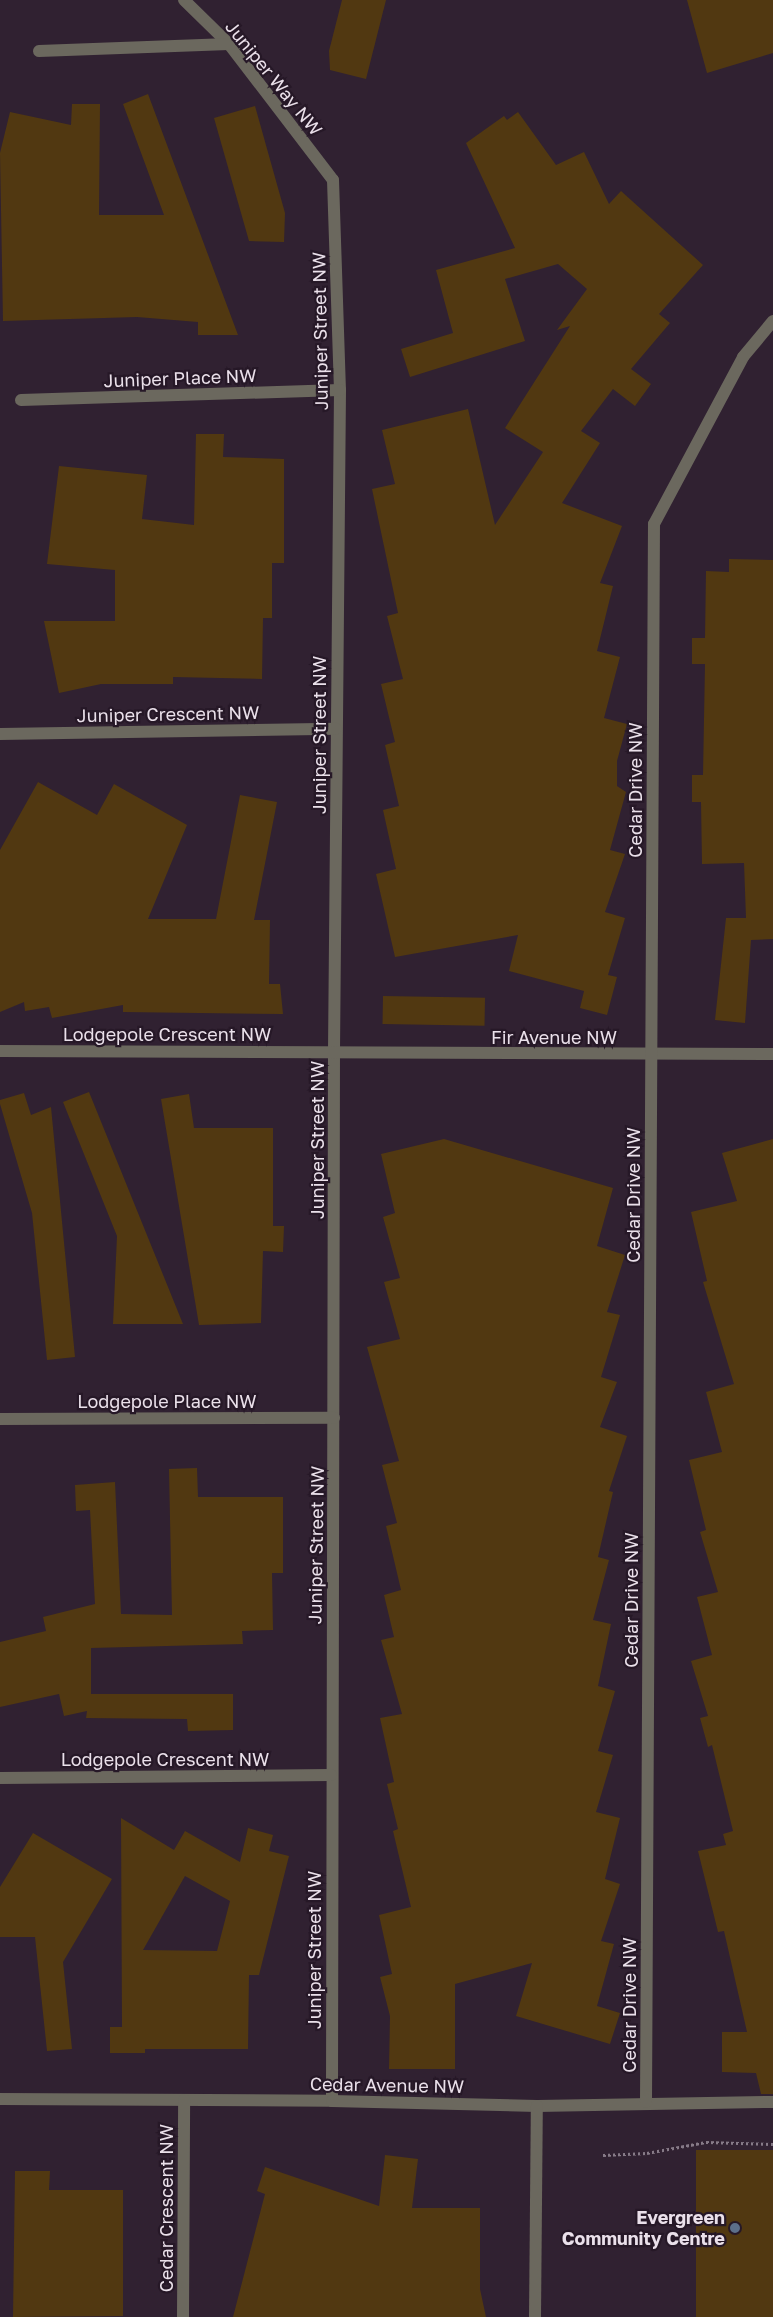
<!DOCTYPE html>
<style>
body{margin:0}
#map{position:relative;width:773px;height:2317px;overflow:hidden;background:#302131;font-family:"Golos Text",sans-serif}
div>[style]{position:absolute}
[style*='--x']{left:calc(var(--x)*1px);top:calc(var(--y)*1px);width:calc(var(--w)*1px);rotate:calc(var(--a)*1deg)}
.building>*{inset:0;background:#513811;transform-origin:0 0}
.path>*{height:3px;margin-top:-1.5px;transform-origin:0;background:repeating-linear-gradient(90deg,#867a87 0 2.5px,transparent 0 5px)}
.street>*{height:12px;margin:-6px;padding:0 6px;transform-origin:6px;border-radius:6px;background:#6b685e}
.dots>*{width:14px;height:14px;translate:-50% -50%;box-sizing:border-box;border:2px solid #261827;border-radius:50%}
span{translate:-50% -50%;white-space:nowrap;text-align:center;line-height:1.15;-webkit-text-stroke:4.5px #261827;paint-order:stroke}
.street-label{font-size:18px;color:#eae0ea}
.poi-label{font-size:18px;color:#eae0ea;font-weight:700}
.right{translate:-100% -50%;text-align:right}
</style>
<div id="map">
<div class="building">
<div style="clip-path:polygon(342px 0,386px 0,366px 79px,330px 70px,329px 51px)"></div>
<div style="clip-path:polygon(687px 0,773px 0,773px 53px,707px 73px)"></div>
<div style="clip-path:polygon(148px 94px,238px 335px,198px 335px,198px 322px,137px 317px,3px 321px,0 153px,10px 112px,71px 125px,72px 104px,100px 104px,99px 215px,164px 215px,123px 104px)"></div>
<div style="clip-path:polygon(255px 106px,285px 213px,284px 242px,249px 241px,214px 118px)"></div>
<div style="clip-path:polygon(518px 112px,556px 165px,584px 152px,609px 204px,621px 191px,703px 265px,659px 314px,670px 323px,631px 369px,651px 384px,635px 406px,613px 389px,581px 431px,600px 443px,562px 503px,622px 526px,600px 583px,613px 586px,597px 651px,620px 657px,604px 718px,627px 724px,617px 761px,617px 786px,626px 792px,610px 850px,625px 854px,605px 912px,625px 918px,608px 975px,617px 977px,607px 1015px,580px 1008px,584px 991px,509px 971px,518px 935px,395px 957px,376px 874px,396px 869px,383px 810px,399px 806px,385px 745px,395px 742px,381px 684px,403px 679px,387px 616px,398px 613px,372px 489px,395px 484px,382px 430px,468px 409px,495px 525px,543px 452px,505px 428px,570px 326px,557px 330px,587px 289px,558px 264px,505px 279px,525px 341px,410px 377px,401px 349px,453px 333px,436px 270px,515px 248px,466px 143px,504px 116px,507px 120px)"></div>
<div style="clip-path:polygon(196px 434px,224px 434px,223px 457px,284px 459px,284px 563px,272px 563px,272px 618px,263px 618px,262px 679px,173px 677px,173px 684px,101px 684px,59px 693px,44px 621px,115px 621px,115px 570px,47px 564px,59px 466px,147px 475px,142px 519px,194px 525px)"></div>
<div style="clip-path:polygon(729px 559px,773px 560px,773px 939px,751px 940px,745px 1023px,715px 1020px,726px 918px,746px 918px,744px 863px,702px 864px,701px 802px,692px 802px,692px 775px,703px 775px,705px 664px,692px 664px,692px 638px,705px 638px,706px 571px,729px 572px)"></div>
<div style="clip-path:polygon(38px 782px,97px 815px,114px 784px,187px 825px,148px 919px,216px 919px,240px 795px,277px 802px,254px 920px,270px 920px,269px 984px,280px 984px,283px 1014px,123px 1012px,123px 1005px,52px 1018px,49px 1007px,25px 1011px,24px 1002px,0 1012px,0 850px)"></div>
<div style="left:383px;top:996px;width:102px;height:28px;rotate:1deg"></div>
<div style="clip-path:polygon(89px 1092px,183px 1324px,113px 1324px,117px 1236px,63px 1102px)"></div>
<div style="clip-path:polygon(24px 1093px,31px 1115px,51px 1107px,75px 1357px,47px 1360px,32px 1213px,0 1104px,0 1100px)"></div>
<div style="clip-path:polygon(189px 1094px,194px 1128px,273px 1128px,273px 1226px,284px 1226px,283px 1252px,263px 1251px,261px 1323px,199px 1325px,161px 1099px)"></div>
<div style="clip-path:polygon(444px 1139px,613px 1188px,597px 1246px,625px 1255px,607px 1312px,620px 1315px,601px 1377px,617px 1382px,600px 1427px,627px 1436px,609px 1491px,613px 1492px,598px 1557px,609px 1560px,593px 1620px,611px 1624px,598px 1686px,615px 1691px,598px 1751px,613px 1755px,596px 1812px,620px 1818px,605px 1879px,620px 1884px,601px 1941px,614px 1944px,597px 2006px,620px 2013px,610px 2044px,516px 2016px,532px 1963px,455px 1984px,455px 2069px,389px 2069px,390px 2016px,380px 1977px,392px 1974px,379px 1915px,411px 1907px,393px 1831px,398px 1829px,387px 1784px,394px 1782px,380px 1718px,402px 1714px,381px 1640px,394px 1637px,384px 1595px,401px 1590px,386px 1526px,397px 1523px,382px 1465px,399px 1461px,367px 1347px,400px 1339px,384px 1282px,400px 1278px,383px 1217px,395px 1213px,381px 1154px)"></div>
<div style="clip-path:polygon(773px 1139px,773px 2094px,761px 2094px,756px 2073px,722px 2072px,722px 2032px,747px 2032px,724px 1931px,718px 1932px,698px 1851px,726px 1845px,723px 1834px,733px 1831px,712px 1745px,708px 1747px,700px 1718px,708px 1716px,691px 1661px,712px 1655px,697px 1597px,718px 1592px,700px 1532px,706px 1530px,689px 1460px,722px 1452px,706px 1392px,734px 1384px,703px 1282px,707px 1281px,691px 1212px,737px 1201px,722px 1153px)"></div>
<div style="clip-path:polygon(197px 1468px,198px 1497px,283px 1497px,283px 1573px,272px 1573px,273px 1630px,242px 1631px,243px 1644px,91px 1648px,91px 1694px,233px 1694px,233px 1730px,188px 1731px,187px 1719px,86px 1718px,87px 1711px,64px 1716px,59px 1694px,0 1707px,0 1642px,46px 1631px,43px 1617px,95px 1604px,90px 1510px,76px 1511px,75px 1485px,115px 1482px,121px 1614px,172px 1615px,169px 1469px)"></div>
<div style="clip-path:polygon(evenodd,121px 1818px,174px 1850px,185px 1831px,240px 1862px,248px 1828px,273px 1835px,269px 1851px,289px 1856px,259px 1975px,249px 1975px,248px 2049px,145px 2049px,145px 2053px,110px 2053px,110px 2027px,122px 2027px,121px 1818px,185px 1876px,230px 1901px,217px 1951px,143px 1950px,185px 1876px)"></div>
<div style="clip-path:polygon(33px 1833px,112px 1879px,63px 1962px,72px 2049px,47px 2051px,35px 1937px,0 1937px,0 1887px)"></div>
<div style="left:696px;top:2150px;width:77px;height:167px"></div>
<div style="clip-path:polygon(385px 2155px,418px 2159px,412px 2208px,480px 2208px,480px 2289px,486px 2317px,233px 2317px,265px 2194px,257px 2191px,265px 2167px,379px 2206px)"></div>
<div style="clip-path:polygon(15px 2171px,50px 2171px,49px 2190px,123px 2190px,123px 2316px,13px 2317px)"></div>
</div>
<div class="path">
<div style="--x:603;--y:2155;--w:44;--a:-2.6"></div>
<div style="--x:647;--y:2153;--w:60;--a:-10.6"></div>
<div style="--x:706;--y:2142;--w:67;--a:1.7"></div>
</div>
<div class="street">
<div style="--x:184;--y:0;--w:63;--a:44.4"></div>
<div style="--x:229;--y:44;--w:171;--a:52.6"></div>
<div style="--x:333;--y:180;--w:210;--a:88.1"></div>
<div style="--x:340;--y:390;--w:663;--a:90.52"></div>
<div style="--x:334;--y:1053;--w:1048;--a:90.11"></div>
<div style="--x:39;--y:51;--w:190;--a:-2.1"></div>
<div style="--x:21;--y:400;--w:319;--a:-1.8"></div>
<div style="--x:0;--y:734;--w:336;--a:-0.9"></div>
<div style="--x:0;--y:1051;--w:773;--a:0.22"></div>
<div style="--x:0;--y:1419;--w:334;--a:-0.2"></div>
<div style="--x:0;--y:1778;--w:331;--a:-0.5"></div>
<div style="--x:0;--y:2099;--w:332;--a:0.3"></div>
<div style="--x:332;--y:2101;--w:205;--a:1.4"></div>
<div style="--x:537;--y:2106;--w:236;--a:-1"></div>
<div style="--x:646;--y:2102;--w:1578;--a:-89.71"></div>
<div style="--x:654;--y:524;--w:189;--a:-61.9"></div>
<div style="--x:743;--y:357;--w:47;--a:-50.2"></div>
<div style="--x:183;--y:2317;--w:217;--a:-89.7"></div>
<div style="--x:535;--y:2317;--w:211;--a:-89.5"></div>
</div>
<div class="dots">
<div style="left:735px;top:2228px;background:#5c6f8a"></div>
</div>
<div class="street-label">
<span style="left:274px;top:78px;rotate:51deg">Juniper Way NW</span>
<span style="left:320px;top:331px;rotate:-91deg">Juniper Street NW</span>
<span style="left:180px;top:378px;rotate:-2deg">Juniper Place NW</span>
<span style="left:168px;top:714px;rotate:-1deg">Juniper Crescent NW</span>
<span style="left:319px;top:735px;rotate:-90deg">Juniper Street NW</span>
<span style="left:635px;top:790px;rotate:-90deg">Cedar Drive NW</span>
<span style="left:167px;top:1034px">Lodgepole Crescent NW</span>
<span style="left:554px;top:1037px">Fir Avenue NW</span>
<span style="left:317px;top:1140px;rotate:-90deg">Juniper Street NW</span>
<span style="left:633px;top:1195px;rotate:-90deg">Cedar Drive NW</span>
<span style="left:167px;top:1401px">Lodgepole Place NW</span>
<span style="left:316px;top:1545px;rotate:-89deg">Juniper Street NW</span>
<span style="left:631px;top:1600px;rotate:-90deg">Cedar Drive NW</span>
<span style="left:165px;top:1759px">Lodgepole Crescent NW</span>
<span style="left:314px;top:1950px;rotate:-90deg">Juniper Street NW</span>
<span style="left:629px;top:2005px;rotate:-90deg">Cedar Drive NW</span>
<span style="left:387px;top:2085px;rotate:1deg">Cedar Avenue NW</span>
<span style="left:166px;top:2208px;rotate:-90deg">Cedar Crescent NW</span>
</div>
<div class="poi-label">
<span class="right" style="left:725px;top:2228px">Evergreen<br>Community Centre</span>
</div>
</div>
